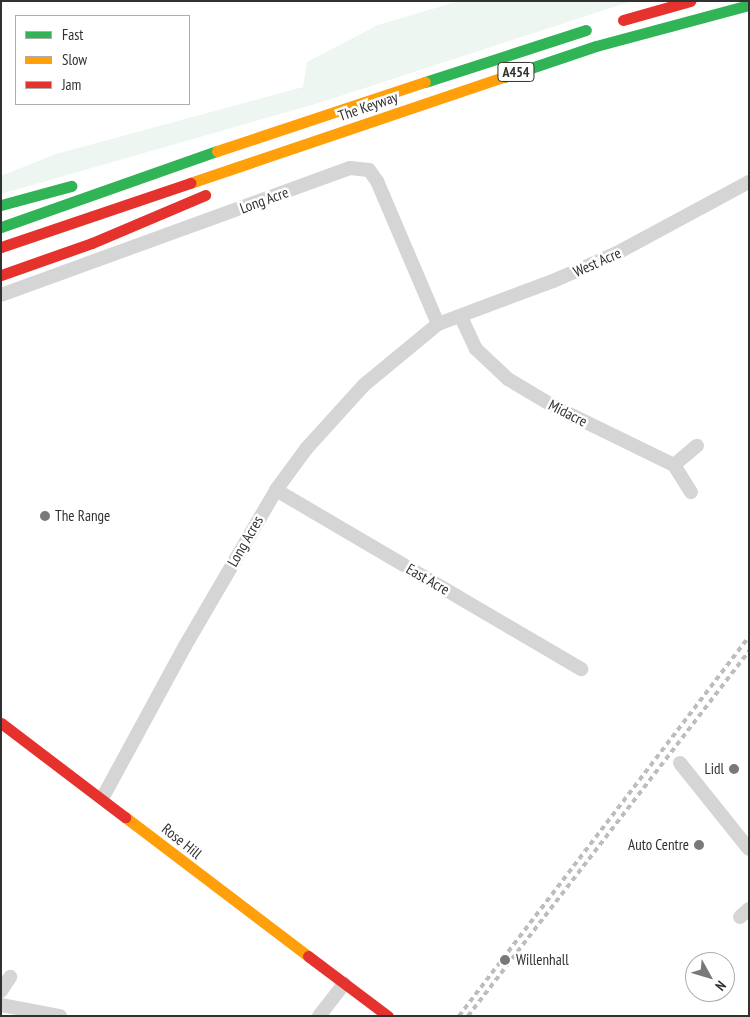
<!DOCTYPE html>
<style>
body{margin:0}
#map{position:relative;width:750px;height:1017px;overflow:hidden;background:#fff;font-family:"PT Sans Narrow",sans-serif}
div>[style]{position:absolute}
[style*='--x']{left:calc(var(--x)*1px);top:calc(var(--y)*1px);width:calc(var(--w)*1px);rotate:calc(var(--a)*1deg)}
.green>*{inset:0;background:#edf6f1}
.street>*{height:14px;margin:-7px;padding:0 7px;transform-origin:7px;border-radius:7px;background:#d5d5d5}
.fast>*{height:11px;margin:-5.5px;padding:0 5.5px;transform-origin:5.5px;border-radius:5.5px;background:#30b455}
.slow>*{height:11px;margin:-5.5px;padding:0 5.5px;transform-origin:5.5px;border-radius:5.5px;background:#ff9f0a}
.jam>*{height:11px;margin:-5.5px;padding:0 5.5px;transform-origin:5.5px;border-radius:5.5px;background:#e5322d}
.rail>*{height:4px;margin-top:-2px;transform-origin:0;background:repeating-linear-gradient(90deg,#bdbdbd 0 5px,transparent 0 9px)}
.dots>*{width:14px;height:14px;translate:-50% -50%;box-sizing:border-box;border:2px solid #fff;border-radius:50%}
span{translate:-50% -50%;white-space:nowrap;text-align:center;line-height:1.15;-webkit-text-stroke:5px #fff;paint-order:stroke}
.shield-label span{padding:1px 4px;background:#fff;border:1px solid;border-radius:4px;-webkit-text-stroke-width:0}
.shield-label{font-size:14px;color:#313131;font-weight:700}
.street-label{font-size:15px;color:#313131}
.poi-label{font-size:15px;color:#313131}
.left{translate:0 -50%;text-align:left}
.right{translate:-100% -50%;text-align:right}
.frame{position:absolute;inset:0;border:2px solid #313131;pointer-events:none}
.legend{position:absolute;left:15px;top:15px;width:175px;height:90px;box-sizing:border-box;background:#fff;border:1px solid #adadad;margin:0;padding:6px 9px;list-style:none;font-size:15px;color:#313131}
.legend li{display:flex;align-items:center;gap:10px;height:25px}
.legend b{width:25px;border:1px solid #adadad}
.north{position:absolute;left:685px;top:952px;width:50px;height:50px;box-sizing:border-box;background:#fff;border:1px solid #adadad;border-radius:50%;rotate:129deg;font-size:14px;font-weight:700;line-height:20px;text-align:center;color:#313131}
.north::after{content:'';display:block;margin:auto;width:18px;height:22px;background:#797979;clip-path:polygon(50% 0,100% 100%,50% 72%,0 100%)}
</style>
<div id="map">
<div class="green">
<div style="clip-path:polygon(459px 1px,632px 1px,322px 102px,1px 194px,1px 176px,56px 154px,303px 87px,307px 62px,378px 25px)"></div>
</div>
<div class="street">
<div style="--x:1;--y:295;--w:371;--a:-20"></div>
<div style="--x:350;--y:168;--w:19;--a:6"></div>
<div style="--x:369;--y:170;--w:14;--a:54"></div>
<div style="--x:377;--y:181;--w:155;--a:66.9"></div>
<div style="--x:461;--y:317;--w:35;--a:65"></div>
<div style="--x:476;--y:349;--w:44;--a:43.2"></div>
<div style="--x:508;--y:379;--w:55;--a:30.8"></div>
<div style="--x:555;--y:407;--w:132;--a:26"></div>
<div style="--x:674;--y:465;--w:30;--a:-40"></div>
<div style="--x:674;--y:465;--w:32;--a:58"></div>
<div style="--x:276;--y:490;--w:354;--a:30.4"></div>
<div style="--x:680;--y:763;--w:110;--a:51.3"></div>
<div style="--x:103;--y:797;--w:172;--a:-61.5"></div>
<div style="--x:185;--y:646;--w:181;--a:-59.7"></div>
<div style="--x:276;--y:490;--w:51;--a:-53.8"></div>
<div style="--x:306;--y:449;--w:86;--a:-47.8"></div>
<div style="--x:364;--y:385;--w:96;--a:-39.5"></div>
<div style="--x:438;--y:324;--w:123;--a:-20.5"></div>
<div style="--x:553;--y:281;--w:70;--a:-23.6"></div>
<div style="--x:617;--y:253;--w:150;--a:-28.3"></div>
<div style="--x:740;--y:917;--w:12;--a:-42"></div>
<div style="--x:1;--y:991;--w:17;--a:-57"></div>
<div style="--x:1;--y:1005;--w:60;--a:10.6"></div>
<div style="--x:319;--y:1016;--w:41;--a:-52"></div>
</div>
<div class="fast">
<div style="--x:504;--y:77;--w:97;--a:-18.6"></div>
<div style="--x:596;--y:46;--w:158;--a:-15"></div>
<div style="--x:425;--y:82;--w:169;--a:-17.9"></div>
<div style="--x:1;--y:205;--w:73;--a:-15.2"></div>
<div style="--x:1;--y:227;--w:229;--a:-19.4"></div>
</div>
<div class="slow">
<div style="--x:217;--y:151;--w:219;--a:-18.4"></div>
<div style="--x:190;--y:183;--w:331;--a:-18.7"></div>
<div style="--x:125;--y:817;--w:230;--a:37.2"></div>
</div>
<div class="jam">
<div style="--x:623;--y:20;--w:70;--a:-15.8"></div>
<div style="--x:1;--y:247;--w:200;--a:-18.7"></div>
<div style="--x:1;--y:275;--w:96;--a:-19.4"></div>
<div style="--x:92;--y:243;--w:123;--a:-23"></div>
<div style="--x:1;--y:723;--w:156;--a:37.2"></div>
<div style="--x:308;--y:956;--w:100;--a:36.9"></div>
</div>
<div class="rail">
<div style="--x:459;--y:1016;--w:477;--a:-52.6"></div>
<div style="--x:468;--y:1016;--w:461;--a:-52.4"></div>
</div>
<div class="dots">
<div style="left:45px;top:516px;background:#797979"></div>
<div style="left:734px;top:769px;background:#797979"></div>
<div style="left:699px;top:845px;background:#797979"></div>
<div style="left:505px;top:960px;background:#797979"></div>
</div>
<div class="shield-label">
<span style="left:516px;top:72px">A454</span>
</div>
<div class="street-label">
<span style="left:368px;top:106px;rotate:-19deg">The Keyway</span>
<span style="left:264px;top:200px;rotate:-20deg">Long Acre</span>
<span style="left:597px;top:262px;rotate:-24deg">West Acre</span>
<span style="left:568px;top:413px;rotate:27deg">Midacre</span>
<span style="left:245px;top:541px;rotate:-60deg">Long Acres</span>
<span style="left:428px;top:579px;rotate:30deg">East Acre</span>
<span style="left:182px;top:841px;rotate:39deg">Rose Hill</span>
</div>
<div class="poi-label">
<span class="left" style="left:55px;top:516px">The Range</span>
<span class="right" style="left:724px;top:769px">Lidl</span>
<span class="right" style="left:689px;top:845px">Auto Centre</span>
<span class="left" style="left:516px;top:960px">Willenhall</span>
</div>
<div class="frame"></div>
<ul class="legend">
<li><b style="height:6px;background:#30b455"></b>Fast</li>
<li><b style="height:6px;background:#ff9f0a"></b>Slow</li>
<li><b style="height:6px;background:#e5322d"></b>Jam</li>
</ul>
<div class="north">N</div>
</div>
